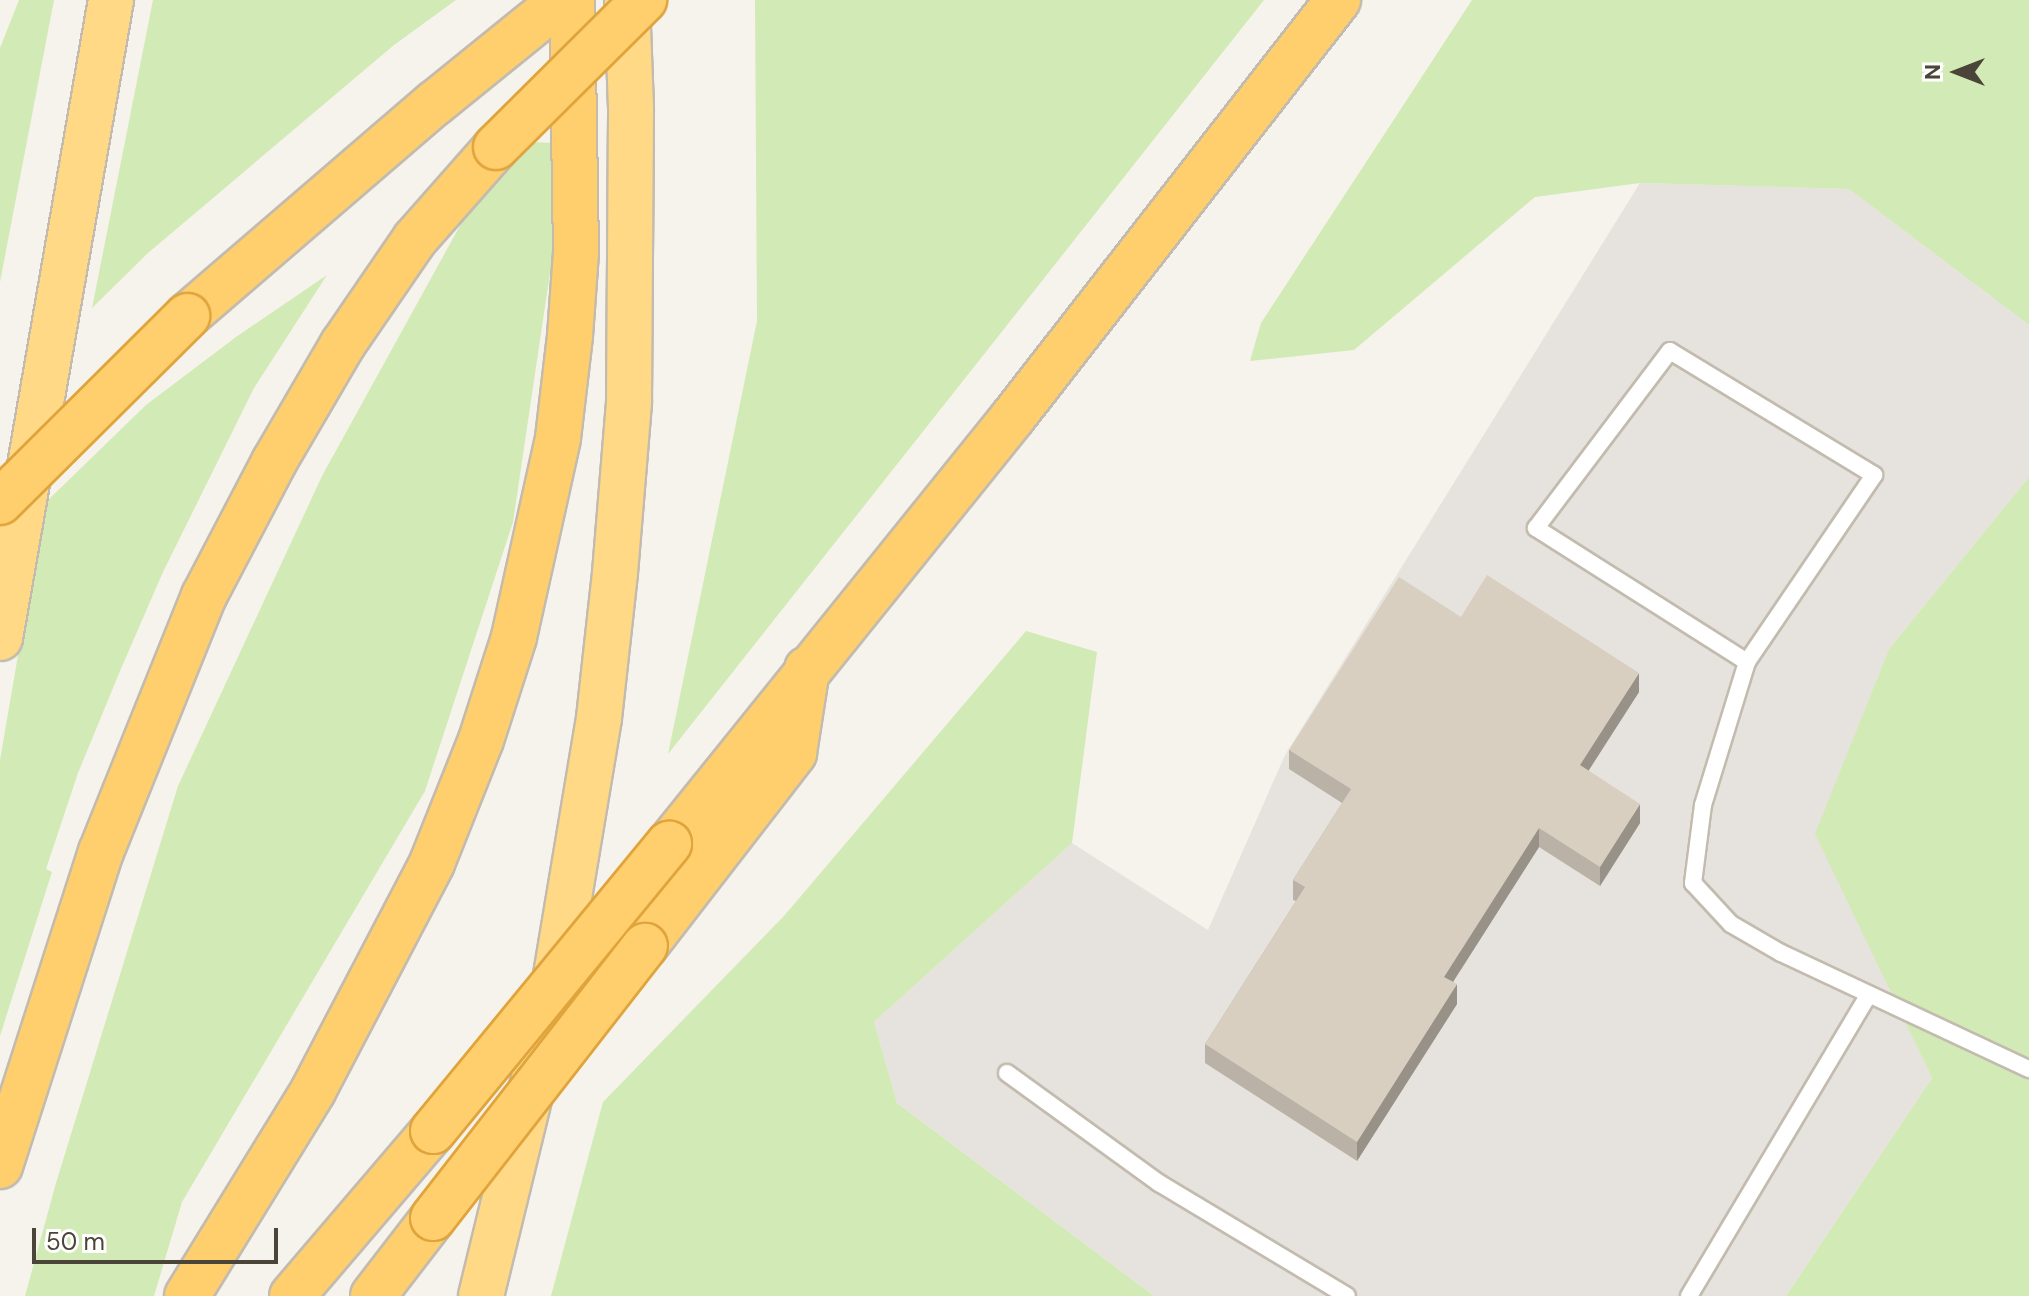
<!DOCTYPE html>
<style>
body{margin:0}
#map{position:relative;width:2029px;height:1296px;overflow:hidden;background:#f6f3ec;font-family:"DM Sans",sans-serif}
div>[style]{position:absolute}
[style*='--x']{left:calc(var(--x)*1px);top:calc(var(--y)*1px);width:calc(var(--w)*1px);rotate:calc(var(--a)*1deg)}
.industrial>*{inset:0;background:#e6e2dd}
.green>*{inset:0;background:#d2eab5}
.roads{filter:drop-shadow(2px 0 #c2bbae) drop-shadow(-2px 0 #c2bbae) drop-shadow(0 2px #c2bbae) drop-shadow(0 -2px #c2bbae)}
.service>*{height:16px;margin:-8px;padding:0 8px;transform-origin:8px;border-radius:8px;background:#fff}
.trunk>*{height:44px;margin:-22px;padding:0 22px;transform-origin:22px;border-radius:22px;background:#ffd985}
.motorway>*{height:44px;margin:-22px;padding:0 22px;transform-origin:22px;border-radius:22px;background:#ffcf6e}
.bridges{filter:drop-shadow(2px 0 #e0a43c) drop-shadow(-2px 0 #e0a43c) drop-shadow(0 2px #e0a43c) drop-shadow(0 -2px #e0a43c)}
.motorway-bridge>*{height:44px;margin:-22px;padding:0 22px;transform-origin:22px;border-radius:22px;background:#ffcf6e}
.wall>*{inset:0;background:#bab2a6}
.shaded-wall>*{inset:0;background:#979187}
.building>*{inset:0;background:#d8cfc1}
span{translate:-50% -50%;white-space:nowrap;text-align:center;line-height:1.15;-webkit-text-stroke:6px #fff;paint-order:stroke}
.north{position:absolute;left:1917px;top:32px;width:80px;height:80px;-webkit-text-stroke:6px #fff;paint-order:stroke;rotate:270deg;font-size:22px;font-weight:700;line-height:32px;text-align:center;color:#4b4439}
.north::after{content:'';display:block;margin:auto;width:28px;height:36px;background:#4b4439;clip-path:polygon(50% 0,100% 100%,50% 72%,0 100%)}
.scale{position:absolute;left:32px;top:1228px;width:246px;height:36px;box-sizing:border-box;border:4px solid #4b4439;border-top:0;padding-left:10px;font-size:24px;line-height:28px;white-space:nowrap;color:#4b4439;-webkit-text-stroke:6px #fff;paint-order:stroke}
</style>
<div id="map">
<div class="industrial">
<div style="clip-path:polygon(1640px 183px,1849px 189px,2029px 325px,2029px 477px,1889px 649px,1816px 834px,1932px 1078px,1786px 1296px,1154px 1296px,897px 1103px,874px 1022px,1072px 843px,1208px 930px,1285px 755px)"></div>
</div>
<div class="green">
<div style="clip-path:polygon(19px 0,54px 0,0 282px,0 48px)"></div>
<div style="clip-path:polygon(153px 0,456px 0,394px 45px,148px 253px,92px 308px)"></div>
<div style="clip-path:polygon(755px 0,1264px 0,668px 754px,757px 321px)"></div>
<div style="clip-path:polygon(1472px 0,2029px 0,2029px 325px,1849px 189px,1640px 183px,1535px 197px,1354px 350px,1250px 361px,1261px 323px)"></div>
<div style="clip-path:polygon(529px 142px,556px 143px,555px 239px,513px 522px,425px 791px,182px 1202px,154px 1296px,25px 1296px,56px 1183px,178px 786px,322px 476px,467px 213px)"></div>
<div style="clip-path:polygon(327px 275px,254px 388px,163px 572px,120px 671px,78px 773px,46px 869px,52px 872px,0 1036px,0 760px,44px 504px,146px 405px,236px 337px)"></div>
<div style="clip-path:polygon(2029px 477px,2029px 1296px,1786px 1296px,1932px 1078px,1815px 834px,1889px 649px)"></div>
<div style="clip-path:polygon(1026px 631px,1097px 652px,1072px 843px,874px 1022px,897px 1103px,1154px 1296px,551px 1296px,603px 1102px,784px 916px)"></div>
</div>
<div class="roads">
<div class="service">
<div style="--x:1747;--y:662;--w:250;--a:-147.6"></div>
<div style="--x:1536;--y:528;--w:222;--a:-52.9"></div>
<div style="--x:1670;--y:351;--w:239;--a:31.3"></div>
<div style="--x:1874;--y:475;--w:226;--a:124.2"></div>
<div style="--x:1747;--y:662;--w:150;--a:107.1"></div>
<div style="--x:1703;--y:805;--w:79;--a:97.3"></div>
<div style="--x:1693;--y:883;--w:56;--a:47.2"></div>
<div style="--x:1731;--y:924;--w:58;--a:30.1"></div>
<div style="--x:1781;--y:953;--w:274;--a:25.1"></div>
<div style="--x:1007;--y:1073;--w:188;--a:35.9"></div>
<div style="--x:1159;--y:1183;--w:219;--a:31"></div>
<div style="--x:1689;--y:1296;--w:349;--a:-59.2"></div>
</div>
<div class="trunk">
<div style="--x:0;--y:638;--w:648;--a:-80.13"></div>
<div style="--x:481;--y:1296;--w:287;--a:-76.3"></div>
<div style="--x:549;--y:1017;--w:303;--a:-80.5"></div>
<div style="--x:599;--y:718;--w:146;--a:-83.7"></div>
<div style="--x:615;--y:573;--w:173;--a:-85.3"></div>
<div style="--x:629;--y:401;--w:293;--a:-89.6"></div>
<div style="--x:631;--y:108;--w:108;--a:-92.1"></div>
</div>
<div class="motorway">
<div style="--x:187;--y:316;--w:327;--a:-40.7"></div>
<div style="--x:435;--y:103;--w:164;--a:-39"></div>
<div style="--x:669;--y:844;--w:548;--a:-51.14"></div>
<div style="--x:1013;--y:417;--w:529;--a:-52.07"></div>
<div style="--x:645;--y:946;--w:244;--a:-52.3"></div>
<div style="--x:794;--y:753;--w:85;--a:-81.2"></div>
<div style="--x:0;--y:1166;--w:330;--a:-72.2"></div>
<div style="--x:101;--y:852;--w:276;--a:-68.1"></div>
<div style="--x:204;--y:596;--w:151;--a:-62.4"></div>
<div style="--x:274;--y:462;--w:137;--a:-59.7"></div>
<div style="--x:343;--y:344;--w:127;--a:-55.6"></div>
<div style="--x:415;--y:239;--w:123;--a:-48.6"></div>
<div style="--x:187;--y:1296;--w:241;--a:-58.4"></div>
<div style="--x:313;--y:1091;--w:257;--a:-62.4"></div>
<div style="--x:432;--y:863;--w:132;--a:-68.3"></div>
<div style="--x:481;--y:740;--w:108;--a:-72.2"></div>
<div style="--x:514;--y:637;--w:204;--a:-77.5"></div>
<div style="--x:558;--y:438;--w:103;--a:-83.3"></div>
<div style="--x:570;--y:336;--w:83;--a:-85.9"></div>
<div style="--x:576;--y:253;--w:253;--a:-90.9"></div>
<div style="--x:292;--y:1296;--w:217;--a:-49.5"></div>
<div style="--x:373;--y:1296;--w:98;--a:-52.4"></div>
</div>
</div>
<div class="bridges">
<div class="motorway-bridge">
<div style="--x:496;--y:147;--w:209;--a:-44.8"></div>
<div style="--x:0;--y:502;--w:264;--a:-44.8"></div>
<div style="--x:433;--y:1131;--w:372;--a:-50.6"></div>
<div style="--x:433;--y:1218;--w:345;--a:-52.1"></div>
</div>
</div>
<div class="wall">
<div style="clip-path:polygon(1461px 617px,1639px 692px,1588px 771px,1640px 823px,1600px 886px,1539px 847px,1453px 982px,1457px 1004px,1357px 1161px,1205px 1063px,1205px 1044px,1296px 901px,1293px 900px,1293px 880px,1342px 803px,1289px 769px,1289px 750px)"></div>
</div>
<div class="shaded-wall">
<div style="clip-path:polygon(1639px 673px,1639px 692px,1580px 784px,1580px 765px)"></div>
<div style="clip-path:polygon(1640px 804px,1640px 823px,1600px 886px,1600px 867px)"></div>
<div style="clip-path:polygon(1539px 828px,1539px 847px,1444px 996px,1444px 977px)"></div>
<div style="clip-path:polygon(1457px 984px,1457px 1004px,1357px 1161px,1357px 1142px)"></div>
</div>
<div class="building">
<div style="clip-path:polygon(1487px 575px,1639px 673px,1580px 765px,1640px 804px,1600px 867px,1539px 828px,1444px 977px,1457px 984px,1357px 1142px,1205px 1044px,1305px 887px,1293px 880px,1351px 789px,1289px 750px,1399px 577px,1461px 617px)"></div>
</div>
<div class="north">N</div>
<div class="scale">50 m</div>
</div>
